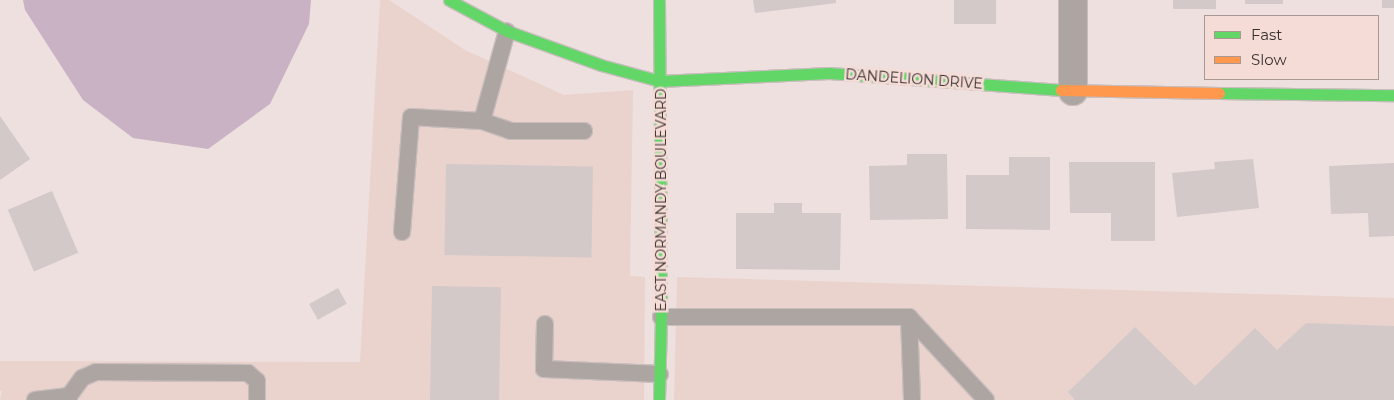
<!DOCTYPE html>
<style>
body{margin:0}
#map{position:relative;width:1394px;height:400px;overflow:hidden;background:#eee0de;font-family:Montserrat,sans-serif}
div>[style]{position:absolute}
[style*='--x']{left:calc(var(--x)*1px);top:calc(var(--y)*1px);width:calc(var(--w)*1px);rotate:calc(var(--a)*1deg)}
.built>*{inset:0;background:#ead2cd}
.water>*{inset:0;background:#c9b2c3}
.building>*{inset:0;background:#d3c9c9;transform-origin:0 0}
.roads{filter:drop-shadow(1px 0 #c8bebd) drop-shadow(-1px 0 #c8bebd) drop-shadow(0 1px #c8bebd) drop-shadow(0 -1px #c8bebd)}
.lane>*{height:16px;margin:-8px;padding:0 8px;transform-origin:8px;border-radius:8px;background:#ada5a2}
.street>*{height:28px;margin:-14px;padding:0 14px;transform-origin:14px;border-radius:14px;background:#ada5a2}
.fast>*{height:11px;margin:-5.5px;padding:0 5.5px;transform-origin:5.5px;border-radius:5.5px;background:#63d668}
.slow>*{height:11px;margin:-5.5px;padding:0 5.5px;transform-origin:5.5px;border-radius:5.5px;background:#ff974d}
span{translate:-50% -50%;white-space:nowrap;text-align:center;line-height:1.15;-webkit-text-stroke:5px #f5dcd7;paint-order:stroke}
.street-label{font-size:14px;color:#3a312f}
.legend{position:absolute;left:1204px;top:15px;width:175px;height:65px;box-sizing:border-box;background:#f5dcd7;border:1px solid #aa9894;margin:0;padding:6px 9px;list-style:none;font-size:15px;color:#3a312f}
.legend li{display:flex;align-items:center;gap:10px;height:25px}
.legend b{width:25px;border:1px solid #aa9894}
</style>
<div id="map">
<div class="built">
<div style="clip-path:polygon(380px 0,389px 0,465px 50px,564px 95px,633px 90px,630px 276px,645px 277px,644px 400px,0 400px,2px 391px,0 391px,0 361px,360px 362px)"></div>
<div style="clip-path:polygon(677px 277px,1394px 298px,1394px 400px,674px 400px)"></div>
</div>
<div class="water">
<div style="clip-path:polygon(23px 0,311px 0,309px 24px,270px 104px,208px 149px,133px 138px,83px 100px,25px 10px)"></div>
</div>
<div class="building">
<div style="clip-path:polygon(753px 0,836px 0,836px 3px,755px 13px)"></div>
<div style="left:954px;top:0;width:42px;height:24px"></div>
<div style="left:1173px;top:0;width:43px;height:9px"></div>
<div style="left:1245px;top:0;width:38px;height:4px"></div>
<div style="left:1382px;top:0;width:12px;height:8px"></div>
<div style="clip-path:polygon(0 116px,30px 159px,0 180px)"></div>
<div style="clip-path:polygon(907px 154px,947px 154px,948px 219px,870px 220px,869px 166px,907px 165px)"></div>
<div style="clip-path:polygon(1009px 157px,1050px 157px,1050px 230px,966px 229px,966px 175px,1009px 175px)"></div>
<div style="clip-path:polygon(1253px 159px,1259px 208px,1177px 217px,1172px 173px,1215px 169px,1214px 162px)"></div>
<div style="clip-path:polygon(1069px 162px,1155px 162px,1155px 241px,1111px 241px,1111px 213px,1070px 213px)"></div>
<div style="clip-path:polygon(1394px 163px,1394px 236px,1369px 237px,1368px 213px,1331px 214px,1329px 166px)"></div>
<div style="left:446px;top:164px;width:147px;height:91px;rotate:1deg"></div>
<div style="left:52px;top:191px;width:67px;height:48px;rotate:67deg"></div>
<div style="clip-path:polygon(774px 203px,802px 203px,802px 213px,841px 213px,840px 270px,736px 269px,736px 213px,774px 213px)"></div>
<div style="left:432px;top:286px;width:69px;height:114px;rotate:1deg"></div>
<div style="left:338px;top:288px;width:18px;height:33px;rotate:61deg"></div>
<div style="clip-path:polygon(1306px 323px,1394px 326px,1394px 400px,1075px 400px,1068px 392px,1135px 327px,1195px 386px,1255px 328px,1277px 350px)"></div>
</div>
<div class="roads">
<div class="lane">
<div style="--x:482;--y:121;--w:31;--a:19"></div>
<div style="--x:511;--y:131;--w:73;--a:0"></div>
<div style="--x:402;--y:232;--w:115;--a:-85.5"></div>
<div style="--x:411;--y:117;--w:71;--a:3.2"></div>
<div style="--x:482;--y:121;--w:93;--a:-74.5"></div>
<div style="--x:661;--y:317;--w:248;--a:0"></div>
<div style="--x:909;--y:317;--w:113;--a:47.1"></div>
<div style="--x:909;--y:317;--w:83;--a:87.9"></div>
<div style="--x:545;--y:324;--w:45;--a:91.3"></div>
<div style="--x:544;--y:369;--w:116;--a:2.5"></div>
<div style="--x:69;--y:396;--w:22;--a:-54"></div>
<div style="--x:82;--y:378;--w:15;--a:-23"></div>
<div style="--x:96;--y:372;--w:152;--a:0.4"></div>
<div style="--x:248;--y:373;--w:12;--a:42"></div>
<div style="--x:257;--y:381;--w:19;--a:90"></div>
<div style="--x:35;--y:400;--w:34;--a:-7"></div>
<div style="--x:69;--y:396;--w:4;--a:90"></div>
</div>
<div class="street">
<div style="--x:1073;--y:91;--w:91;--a:-90"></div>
</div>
<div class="fast">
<div style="--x:449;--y:0;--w:66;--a:28.1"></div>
<div style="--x:507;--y:31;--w:100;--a:19.9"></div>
<div style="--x:601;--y:65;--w:61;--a:15.2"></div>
<div style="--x:660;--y:81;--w:169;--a:-2.7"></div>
<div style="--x:829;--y:73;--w:233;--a:4.2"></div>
<div style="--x:659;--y:0;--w:317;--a:89.6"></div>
<div style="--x:661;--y:317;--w:83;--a:91.4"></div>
<div style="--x:1219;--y:93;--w:175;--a:0.7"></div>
</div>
<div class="slow">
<div style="--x:1061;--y:90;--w:158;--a:1.1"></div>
</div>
</div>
<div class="street-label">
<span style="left:914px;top:79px;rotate:4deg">DANDELION DRIVE</span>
<span style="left:661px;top:200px;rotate:-90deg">EAST NORMANDY BOULEVARD</span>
</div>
<ul class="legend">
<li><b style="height:6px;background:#63d668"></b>Fast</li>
<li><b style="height:6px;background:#ff974d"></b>Slow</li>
</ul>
</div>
